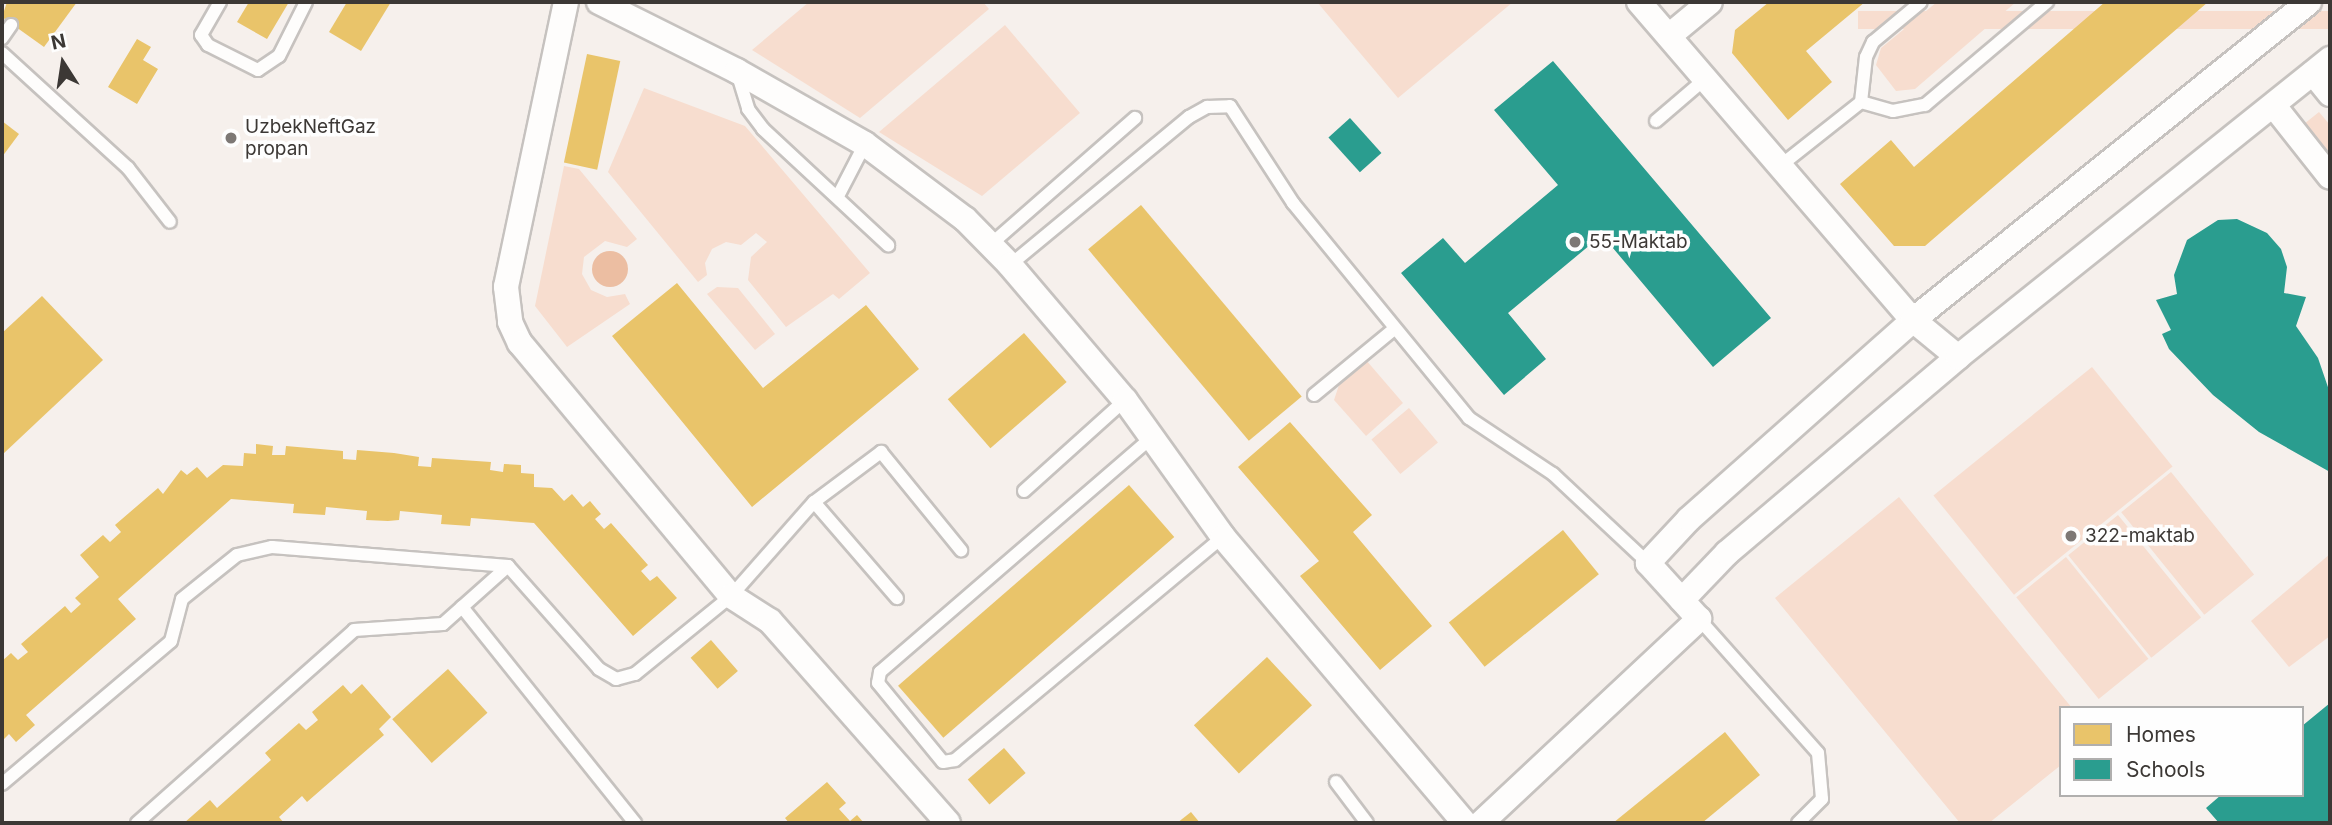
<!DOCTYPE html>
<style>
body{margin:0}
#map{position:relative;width:2332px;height:825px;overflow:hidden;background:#f6f0ec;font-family:Inter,sans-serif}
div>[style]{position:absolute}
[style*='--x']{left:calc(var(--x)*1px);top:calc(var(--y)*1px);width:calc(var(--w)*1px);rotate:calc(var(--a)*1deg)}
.green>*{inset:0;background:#f7ddcf;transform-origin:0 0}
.water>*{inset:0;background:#ecbea2}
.round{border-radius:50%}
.homes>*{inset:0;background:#e9c46a;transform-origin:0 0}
.schools>*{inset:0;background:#2a9d8f;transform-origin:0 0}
.roads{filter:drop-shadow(2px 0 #c6c2bf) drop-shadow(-2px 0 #c6c2bf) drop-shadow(0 2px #c6c2bf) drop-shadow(0 -2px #c6c2bf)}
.lane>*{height:12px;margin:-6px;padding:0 6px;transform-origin:6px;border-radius:6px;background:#fefdfc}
.street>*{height:24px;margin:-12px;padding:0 12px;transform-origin:12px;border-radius:12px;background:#fefdfc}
.dots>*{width:19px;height:19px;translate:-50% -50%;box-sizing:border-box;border:4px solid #fefefe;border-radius:50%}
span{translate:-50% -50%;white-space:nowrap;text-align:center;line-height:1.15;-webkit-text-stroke:7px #fefefe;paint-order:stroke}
.poi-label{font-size:19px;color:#3c3835}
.left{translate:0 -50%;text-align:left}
.frame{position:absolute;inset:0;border:4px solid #3c3835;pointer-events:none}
.legend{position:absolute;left:2059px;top:706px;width:245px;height:91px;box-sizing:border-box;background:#fefefe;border:2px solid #b0afae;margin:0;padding:9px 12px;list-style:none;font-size:21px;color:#3c3835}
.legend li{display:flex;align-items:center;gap:14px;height:35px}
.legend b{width:35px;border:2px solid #b0afae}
.north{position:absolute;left:28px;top:28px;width:70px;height:70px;-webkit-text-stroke:5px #fefefe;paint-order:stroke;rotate:348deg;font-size:19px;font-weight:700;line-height:28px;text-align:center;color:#3c3835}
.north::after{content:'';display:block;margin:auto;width:24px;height:32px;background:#3c3835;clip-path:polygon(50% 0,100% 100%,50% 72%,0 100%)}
</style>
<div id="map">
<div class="green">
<div style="clip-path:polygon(809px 2px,983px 2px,989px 9px,860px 118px,752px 50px)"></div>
<div style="clip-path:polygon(1317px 2px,1513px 2px,1398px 98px)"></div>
<div style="clip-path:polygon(1937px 2px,2016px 2px,1915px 89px,1896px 91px,1876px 65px,1881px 48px)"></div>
<div style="left:2330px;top:11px;width:18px;height:472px;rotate:90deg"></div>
<div style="clip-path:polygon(1005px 25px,1080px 113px,982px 196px,879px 132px)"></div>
<div style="clip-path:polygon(644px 88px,745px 126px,870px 273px,839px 299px,833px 294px,786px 327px,748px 280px,751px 257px,767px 242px,756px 233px,741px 245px,726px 242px,712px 249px,705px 263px,707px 275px,698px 282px,608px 172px)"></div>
<div style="clip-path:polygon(2319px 112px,2330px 125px,2330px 153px,2304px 124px)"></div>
<div style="clip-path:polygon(564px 166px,579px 169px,637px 239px,627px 247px,605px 241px,584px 257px,582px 274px,591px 290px,607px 297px,625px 294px,630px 304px,567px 347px,535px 306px)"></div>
<div style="clip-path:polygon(717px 287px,738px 288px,775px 334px,755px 350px,707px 294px)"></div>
<div style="clip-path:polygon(1366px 360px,1403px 403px,1366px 436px,1334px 400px,1340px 382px)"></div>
<div style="left:2092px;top:367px;width:128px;height:204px;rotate:51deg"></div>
<div style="left:1409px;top:408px;width:45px;height:49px;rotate:50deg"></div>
<div style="left:2171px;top:472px;width:132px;height:64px;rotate:51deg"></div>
<div style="clip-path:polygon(1899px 497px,2072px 708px,2061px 708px,2061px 765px,1989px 823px,1960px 823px,1775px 598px)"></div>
<div style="left:2118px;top:515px;width:132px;height:64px;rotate:51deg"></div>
<div style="clip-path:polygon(2330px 554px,2330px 636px,2289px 667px,2251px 621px)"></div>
<div style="left:2066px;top:557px;width:131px;height:64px;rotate:51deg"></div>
</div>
<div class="water">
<div class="round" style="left:592px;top:251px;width:36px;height:36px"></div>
</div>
<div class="homes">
<div style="clip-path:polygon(7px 2px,77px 2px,44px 47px,2px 17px)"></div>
<div style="clip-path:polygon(249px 2px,289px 2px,267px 39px,237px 22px)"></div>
<div style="clip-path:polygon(347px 2px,391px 2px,361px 51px,329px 32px)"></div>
<div style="clip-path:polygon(1769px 2px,1865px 2px,1806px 51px,1832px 82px,1788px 120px,1732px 53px,1735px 30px)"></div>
<div style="clip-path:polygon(2105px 2px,2208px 2px,1925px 246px,1894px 246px,1840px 184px,1891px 140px,1914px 167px)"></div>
<div style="clip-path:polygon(137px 39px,151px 47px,143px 60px,158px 69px,137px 104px,108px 87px)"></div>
<div style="left:587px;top:54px;width:34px;height:111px;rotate:12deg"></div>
<div style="clip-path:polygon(2px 121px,19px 134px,2px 157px)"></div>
<div style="left:1141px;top:205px;width:250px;height:69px;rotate:50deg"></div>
<div style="clip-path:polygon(677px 283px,763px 388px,866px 305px,919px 369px,752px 507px,612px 336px)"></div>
<div style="clip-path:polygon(42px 296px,103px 360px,2px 455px,2px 333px)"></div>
<div style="left:1024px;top:333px;width:65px;height:101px;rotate:49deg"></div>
<div style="clip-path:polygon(1290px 422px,1372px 515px,1353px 532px,1432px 626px,1380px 670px,1300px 576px,1319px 561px,1238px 467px)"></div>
<div style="clip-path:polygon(256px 444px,273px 446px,272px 455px,285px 455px,286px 446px,343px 451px,343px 459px,356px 460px,357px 450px,394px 453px,419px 457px,418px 466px,431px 467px,432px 458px,491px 462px,490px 470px,503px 472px,504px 464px,521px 465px,521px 473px,534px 474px,534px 487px,552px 488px,564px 501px,572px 494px,583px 507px,590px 501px,601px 514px,595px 519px,604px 529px,611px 523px,648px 565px,641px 571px,650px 581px,657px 576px,677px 598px,633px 636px,534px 523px,471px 518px,470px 526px,441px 524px,442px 515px,400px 511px,399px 520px,388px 521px,366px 520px,367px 511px,326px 507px,325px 515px,293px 513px,294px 504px,231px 499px,118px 599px,136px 619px,26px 715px,35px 725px,16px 742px,9px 734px,2px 741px,2px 661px,11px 653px,18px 660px,28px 652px,21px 644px,65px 606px,71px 613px,81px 604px,75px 598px,99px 577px,80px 555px,103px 535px,110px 542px,121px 532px,115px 525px,158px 488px,163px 494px,181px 470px,187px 475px,197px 467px,207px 478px,223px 465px,243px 466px,244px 453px,256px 454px)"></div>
<div style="left:1129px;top:485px;width:69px;height:306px;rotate:49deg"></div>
<div style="left:1563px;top:530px;width:57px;height:147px;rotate:51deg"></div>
<div style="left:711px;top:640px;width:41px;height:27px;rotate:49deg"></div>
<div style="left:1267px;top:657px;width:66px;height:100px;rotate:47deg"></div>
<div style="left:448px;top:669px;width:59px;height:75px;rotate:48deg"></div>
<div style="clip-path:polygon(362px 684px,391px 717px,379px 729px,384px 735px,307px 802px,302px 796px,279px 817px,284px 823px,184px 823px,210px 800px,217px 808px,271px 760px,265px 753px,299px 723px,306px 730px,318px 720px,312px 712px,343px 685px,351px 694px)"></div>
<div style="clip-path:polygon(1725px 732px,1760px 775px,1702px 823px,1613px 823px)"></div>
<div style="left:1004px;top:748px;width:33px;height:48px;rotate:49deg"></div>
<div style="clip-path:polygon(827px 782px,846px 803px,839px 809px,850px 821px,857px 815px,864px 823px,789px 823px,785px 818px)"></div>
<div style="clip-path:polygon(1191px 812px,1200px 823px,1177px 823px)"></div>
</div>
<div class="schools">
<div style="clip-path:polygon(1553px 61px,1771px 318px,1713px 367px,1602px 235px,1508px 313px,1546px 359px,1504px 395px,1401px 273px,1443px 238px,1465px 263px,1558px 185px,1494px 110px)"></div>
<div style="left:1350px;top:118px;width:47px;height:29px;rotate:48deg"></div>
<div style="clip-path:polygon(2237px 219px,2267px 233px,2281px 249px,2287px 267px,2284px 293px,2306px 297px,2296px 326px,2318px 358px,2330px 393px,2330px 472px,2259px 432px,2213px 395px,2169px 349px,2162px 334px,2171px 330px,2156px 300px,2177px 294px,2174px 275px,2187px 240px,2218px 220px)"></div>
<div style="clip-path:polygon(2330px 703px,2330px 823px,2219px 823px,2206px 808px,2221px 795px,2302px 795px,2302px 726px)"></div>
</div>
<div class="roads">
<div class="lane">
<div style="--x:220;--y:2;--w:38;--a:120"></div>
<div style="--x:201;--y:35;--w:12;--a:55"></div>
<div style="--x:208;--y:45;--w:56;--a:26.6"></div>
<div style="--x:258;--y:70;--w:25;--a:-34"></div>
<div style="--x:279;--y:56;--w:60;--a:-63.4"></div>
<div style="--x:2;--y:38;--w:16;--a:-55"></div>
<div style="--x:2;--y:53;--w:171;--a:42.4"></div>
<div style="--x:128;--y:168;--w:68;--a:52.1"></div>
<div style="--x:737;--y:72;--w:39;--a:73"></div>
<div style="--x:748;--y:109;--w:25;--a:53"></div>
<div style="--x:763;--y:129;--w:171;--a:42.9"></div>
<div style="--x:1861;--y:102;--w:45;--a:-83.7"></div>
<div style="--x:1866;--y:57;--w:17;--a:-65"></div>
<div style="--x:1873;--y:42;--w:62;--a:-39.8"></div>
<div style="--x:1656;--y:121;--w:65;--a:-40.6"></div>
<div style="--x:1780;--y:166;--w:103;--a:-38.3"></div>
<div style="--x:1861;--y:102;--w:33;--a:16"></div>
<div style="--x:1893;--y:111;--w:33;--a:-11"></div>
<div style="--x:1925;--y:105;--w:160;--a:-40.2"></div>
<div style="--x:838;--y:196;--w:59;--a:-62.6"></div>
<div style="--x:990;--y:245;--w:193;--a:-41.2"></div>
<div style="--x:1010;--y:265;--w:232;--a:-39.6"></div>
<div style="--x:1189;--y:117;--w:21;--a:-29"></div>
<div style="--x:1207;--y:107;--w:23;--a:-2"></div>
<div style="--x:1230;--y:106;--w:116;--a:57"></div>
<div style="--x:1293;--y:203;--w:278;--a:50.7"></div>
<div style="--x:1469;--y:418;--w:101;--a:33.7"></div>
<div style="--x:1553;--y:474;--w:130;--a:43.1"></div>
<div style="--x:1314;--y:395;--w:104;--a:-39.5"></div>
<div style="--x:1151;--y:438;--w:358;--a:139.2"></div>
<div style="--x:880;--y:672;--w:11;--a:100"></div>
<div style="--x:878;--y:683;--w:102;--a:50.6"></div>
<div style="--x:943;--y:762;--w:12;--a:-9"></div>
<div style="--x:955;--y:760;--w:349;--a:-39.8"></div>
<div style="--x:1024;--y:491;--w:136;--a:-42"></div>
<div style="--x:814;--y:502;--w:127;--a:49.2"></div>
<div style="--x:462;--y:607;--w:277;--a:51.3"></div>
<div style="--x:1699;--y:619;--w:179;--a:48.4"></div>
<div style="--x:1818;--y:753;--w:46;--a:85"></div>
<div style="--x:1822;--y:799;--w:34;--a:135"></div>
<div style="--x:1336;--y:782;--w:51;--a:52.9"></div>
<div style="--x:2;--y:784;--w:221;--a:-40.2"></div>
<div style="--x:171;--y:641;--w:43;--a:-75.3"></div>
<div style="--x:182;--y:599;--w:70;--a:-38.7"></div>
<div style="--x:237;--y:555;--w:36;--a:-13"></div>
<div style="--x:272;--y:547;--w:237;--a:4.6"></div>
<div style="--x:508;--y:566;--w:137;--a:48.5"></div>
<div style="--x:599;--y:669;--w:20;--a:30"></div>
<div style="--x:616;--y:679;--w:20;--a:-15"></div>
<div style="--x:635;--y:674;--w:124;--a:-39.1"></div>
<div style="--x:731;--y:596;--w:125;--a:-48.6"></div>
<div style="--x:814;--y:502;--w:84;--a:-36.7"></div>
<div style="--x:881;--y:452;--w:127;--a:50.8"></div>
<div style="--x:137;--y:823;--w:290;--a:-41.6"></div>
<div style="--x:354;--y:630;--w:89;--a:-3.9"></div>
<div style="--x:443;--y:624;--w:87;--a:-41.7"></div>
</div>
<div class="street">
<div style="--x:566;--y:2;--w:291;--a:101.9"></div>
<div style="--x:506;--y:287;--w:35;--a:83"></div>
<div style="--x:510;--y:322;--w:23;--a:65"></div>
<div style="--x:520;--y:343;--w:329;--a:50.2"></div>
<div style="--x:731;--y:596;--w:46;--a:32.7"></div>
<div style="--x:770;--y:621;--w:269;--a:48.6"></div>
<div style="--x:599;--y:2;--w:154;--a:26.6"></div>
<div style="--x:737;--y:71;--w:147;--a:29.7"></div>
<div style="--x:865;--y:144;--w:125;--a:36.9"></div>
<div style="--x:965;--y:219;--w:64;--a:45.6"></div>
<div style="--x:1010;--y:265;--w:177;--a:49.6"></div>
<div style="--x:1125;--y:400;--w:168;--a:54.4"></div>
<div style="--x:1223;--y:537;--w:375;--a:49.8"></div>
<div style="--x:1639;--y:2;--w:420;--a:49.3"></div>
<div style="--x:1913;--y:320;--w:58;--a:39.4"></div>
<div style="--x:1669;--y:36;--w:53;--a:-39.7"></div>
<div style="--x:2313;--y:73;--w:27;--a:51"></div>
<div style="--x:2274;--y:106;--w:90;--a:51.7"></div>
<div style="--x:1682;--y:600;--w:65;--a:-46.2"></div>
<div style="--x:1727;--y:553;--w:303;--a:-40.3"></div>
<div style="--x:1958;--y:357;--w:477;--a:-38.7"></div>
<div style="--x:1481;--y:823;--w:299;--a:-43.1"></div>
<div style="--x:1699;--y:619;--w:76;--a:-132.3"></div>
<div style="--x:1648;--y:563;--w:60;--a:-47"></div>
<div style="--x:1689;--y:519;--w:300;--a:-41.6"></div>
<div style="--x:1913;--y:320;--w:508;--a:-38.77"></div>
</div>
</div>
<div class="dots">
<div style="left:231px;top:138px;background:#7d7875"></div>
<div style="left:1575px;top:242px;background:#7d7875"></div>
<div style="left:2071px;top:536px;background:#7d7875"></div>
</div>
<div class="poi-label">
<span class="left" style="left:245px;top:138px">UzbekNeftGaz<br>propan</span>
<span class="left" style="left:1589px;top:242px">55-Maktab</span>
<span class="left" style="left:2085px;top:536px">322-maktab</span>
</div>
<div class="frame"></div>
<ul class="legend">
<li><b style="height:19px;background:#e9c46a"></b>Homes</li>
<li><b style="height:19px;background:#2a9d8f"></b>Schools</li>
</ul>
<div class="north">N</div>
</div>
